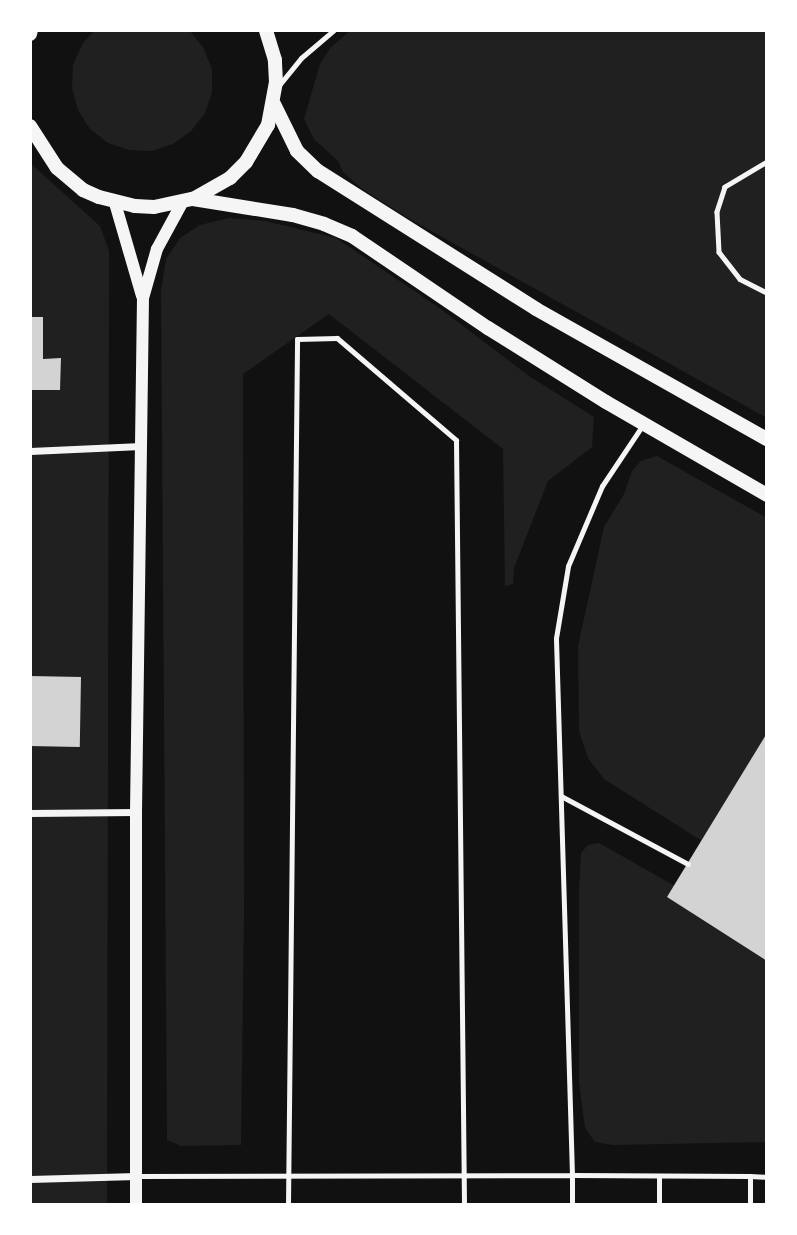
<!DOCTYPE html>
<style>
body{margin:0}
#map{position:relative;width:797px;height:1235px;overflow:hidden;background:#111;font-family:"Nunito Sans",sans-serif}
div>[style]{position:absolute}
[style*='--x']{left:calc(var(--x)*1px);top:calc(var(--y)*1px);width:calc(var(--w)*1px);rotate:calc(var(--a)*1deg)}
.green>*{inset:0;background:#202020}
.building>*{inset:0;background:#d3d3d3;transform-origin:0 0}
.path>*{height:4.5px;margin:-2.25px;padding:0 2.25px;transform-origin:2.25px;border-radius:2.25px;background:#f5f5f5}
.service>*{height:5px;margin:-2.5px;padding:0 2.5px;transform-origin:2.5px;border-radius:2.5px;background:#f5f5f5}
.minor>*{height:7px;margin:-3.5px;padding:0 3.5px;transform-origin:3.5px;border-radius:3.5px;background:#f5f5f5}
.tertiary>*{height:12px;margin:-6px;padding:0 6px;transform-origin:6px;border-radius:6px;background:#f5f5f5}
.secondary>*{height:14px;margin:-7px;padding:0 7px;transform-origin:7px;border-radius:7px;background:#f5f5f5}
span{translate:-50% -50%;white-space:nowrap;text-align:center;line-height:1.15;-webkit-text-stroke:5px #fff;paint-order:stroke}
.frame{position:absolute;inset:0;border:32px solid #fff;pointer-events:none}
</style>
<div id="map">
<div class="green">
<div style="clip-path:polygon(95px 30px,189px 30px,203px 47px,212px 69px,212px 92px,205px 113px,191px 131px,173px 144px,152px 151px,129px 150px,108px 143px,90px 129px,78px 110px,72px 88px,73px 65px,83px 43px)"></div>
<div style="clip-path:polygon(351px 30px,767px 30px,767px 418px,408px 218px,361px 188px,343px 172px,338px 161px,314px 139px,304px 119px,320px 64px,331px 47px)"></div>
<div style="clip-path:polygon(30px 163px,100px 226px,109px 251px,107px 1205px,30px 1205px)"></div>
<div style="clip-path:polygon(229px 218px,265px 221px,336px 238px,438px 307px,529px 376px,594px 417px,592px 447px,548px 481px,514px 568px,513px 584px,505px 586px,503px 449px,329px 314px,243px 374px,244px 913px,241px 1145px,181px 1146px,167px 1140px,161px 291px,166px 259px,180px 238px,200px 225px)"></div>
<div style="clip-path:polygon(657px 456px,767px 518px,767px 733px,702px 841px,604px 779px,588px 758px,579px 731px,578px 646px,604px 527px,624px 494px,632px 471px,641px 461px)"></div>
<div style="clip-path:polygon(599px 843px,675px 886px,667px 897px,767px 961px,767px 1142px,613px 1145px,595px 1142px,585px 1128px,579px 1082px,579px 892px,581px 853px,588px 845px)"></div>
</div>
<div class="building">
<div style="clip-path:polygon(30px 317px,43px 317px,43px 359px,61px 358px,60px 390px,30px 390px)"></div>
<div style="left:30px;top:676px;width:51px;height:70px;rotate:1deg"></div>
<div style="clip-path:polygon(767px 733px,767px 961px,667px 897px)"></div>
</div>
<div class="path">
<div style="--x:767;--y:162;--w:49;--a:149.2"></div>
<div style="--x:725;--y:187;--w:26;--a:108"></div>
<div style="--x:717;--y:212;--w:40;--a:87.1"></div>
<div style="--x:719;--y:252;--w:34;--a:52"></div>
<div style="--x:740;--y:279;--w:30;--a:27"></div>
</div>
<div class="service">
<div style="--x:280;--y:84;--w:33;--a:-51"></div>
<div style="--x:301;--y:58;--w:43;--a:-40.3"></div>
<div style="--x:561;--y:796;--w:144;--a:28.2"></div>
<div style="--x:136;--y:1176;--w:436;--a:-0.1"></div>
<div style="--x:572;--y:1175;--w:537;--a:-91.71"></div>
<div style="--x:556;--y:638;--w:73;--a:-80.5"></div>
<div style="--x:568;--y:566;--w:87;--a:-67"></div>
<div style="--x:602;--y:486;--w:72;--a:-56.3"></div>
<div style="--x:659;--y:1176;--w:29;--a:90"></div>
<div style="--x:750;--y:1176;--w:17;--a:3"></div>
<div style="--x:288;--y:1205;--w:866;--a:-89.4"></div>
<div style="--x:297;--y:339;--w:40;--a:-1.4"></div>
<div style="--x:337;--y:338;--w:157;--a:40.6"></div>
<div style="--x:456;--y:440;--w:765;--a:89.4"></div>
<div style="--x:572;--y:1205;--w:30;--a:-90"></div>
<div style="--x:572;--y:1175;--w:178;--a:0.3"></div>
<div style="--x:750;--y:1176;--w:29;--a:90"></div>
</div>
<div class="minor">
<div style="--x:30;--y:451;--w:111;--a:-2.6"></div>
<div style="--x:30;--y:813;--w:106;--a:-0.5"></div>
<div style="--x:30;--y:1179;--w:106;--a:-1.6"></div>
</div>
<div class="tertiary">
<div style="--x:115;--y:203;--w:97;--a:73.8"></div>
<div style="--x:136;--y:1205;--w:393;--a:-90"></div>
<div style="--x:136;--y:812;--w:514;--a:-89.22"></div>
<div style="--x:143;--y:298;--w:51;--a:-74.1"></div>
<div style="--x:157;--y:249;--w:52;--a:-61.5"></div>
</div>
<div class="secondary">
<div style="--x:30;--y:34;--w:4;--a:-76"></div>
<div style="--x:274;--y:104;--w:52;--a:63.9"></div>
<div style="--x:297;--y:151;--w:29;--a:44"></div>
<div style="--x:318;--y:171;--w:258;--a:32.3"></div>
<div style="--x:536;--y:309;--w:265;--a:29.4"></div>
<div style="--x:30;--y:126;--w:50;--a:57.3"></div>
<div style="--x:57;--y:168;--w:34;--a:40"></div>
<div style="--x:83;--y:190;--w:17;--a:24"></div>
<div style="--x:99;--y:197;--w:37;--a:14"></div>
<div style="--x:135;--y:206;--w:19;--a:3"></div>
<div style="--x:154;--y:207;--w:40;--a:-12"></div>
<div style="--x:193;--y:199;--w:43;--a:-29.6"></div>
<div style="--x:230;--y:178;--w:23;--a:-45"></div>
<div style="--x:246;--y:162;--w:43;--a:-59.3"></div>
<div style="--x:268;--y:125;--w:44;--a:-79.5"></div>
<div style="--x:276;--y:82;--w:22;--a:-93"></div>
<div style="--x:275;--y:60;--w:31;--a:-107"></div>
<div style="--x:193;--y:199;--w:101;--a:9.1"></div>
<div style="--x:293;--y:215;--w:32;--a:16"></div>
<div style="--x:324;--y:224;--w:30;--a:23"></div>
<div style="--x:352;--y:236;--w:164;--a:34.1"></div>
<div style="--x:488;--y:328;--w:139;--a:32.1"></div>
<div style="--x:606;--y:402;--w:186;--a:30"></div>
</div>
<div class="frame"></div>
</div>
